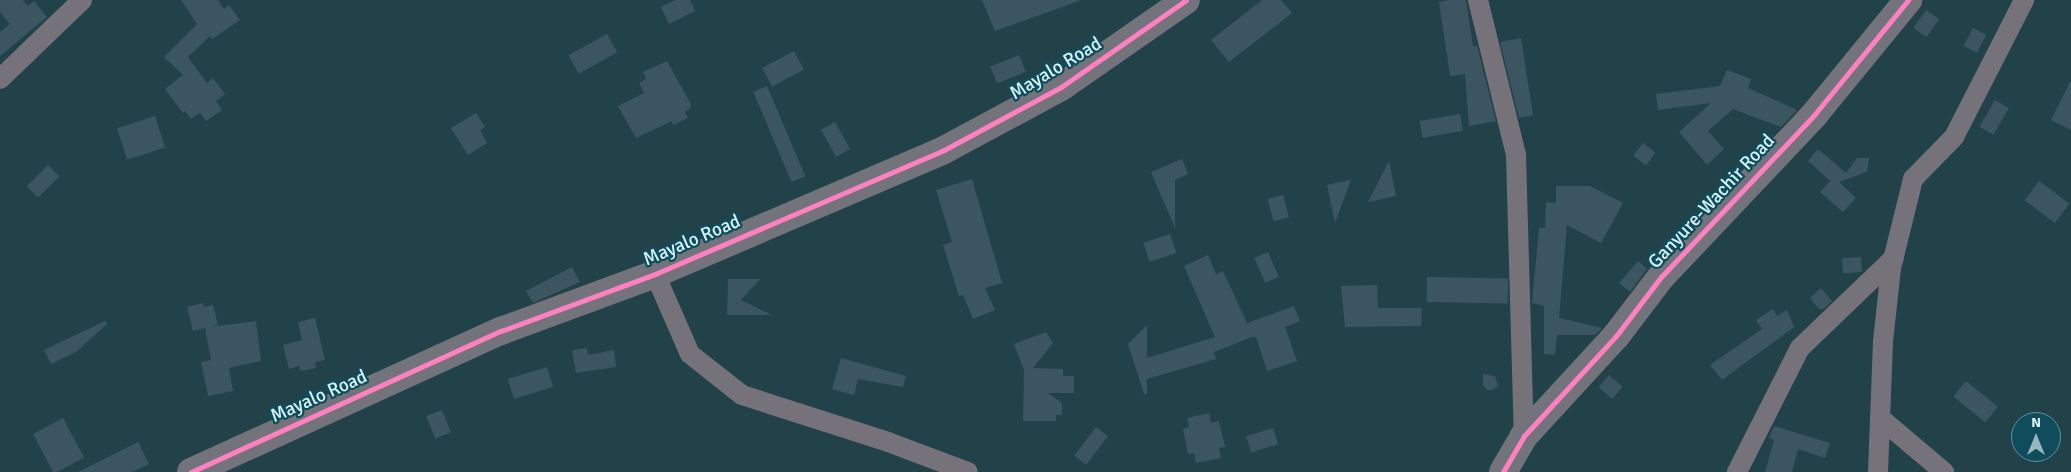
<!DOCTYPE html>
<style>
body{margin:0}
#map{position:relative;width:2071px;height:472px;overflow:hidden;background:#22424a;font-family:Signika,sans-serif}
div>[style]{position:absolute}
[style*='--x']{left:calc(var(--x)*1px);top:calc(var(--y)*1px);width:calc(var(--w)*1px);rotate:calc(var(--a)*1deg)}
.building>*{inset:0;background:#3c5661;transform-origin:0 0}
.street>*{height:20px;margin:-10px;padding:0 10px;transform-origin:10px;border-radius:10px;background:#757379}
.secondary>*{height:28px;margin:-14px;padding:0 14px;transform-origin:14px;border-radius:14px;background:#73747b}
.cycleway>*{height:5px;margin:-2.5px;padding:0 2.5px;transform-origin:2.5px;border-radius:2.5px;background:#ff80c0}
span{translate:-50% -50%;white-space:nowrap;text-align:center;line-height:1.15;-webkit-text-stroke:4.5px #104d5c;paint-order:stroke}
.street-label{font-size:19px;color:#d9f5fe}
.north{position:absolute;left:2011px;top:412px;width:50px;height:50px;box-sizing:border-box;background:#104d5c;border:1px solid #60909d;border-radius:50%;rotate:0deg;font-size:14px;font-weight:700;line-height:20px;text-align:center;color:#d9f5fe}
.north::after{content:'';display:block;margin:auto;width:18px;height:22px;background:#99b6bf;clip-path:polygon(50% 0,100% 100%,50% 72%,0 100%)}
</style>
<div id="map">
<div class="building">
<div style="clip-path:polygon(0 0,23px 0,28px 6px,34px 1px,47px 17px,0 56px,0 32px,10px 24px,0 12px)"></div>
<div style="clip-path:polygon(181px 0,218px 0,224px 9px,229px 5px,240px 20px,212px 39px,210px 36px,188px 57px,207px 83px,213px 78px,225px 94px,216px 101px,222px 110px,206px 121px,200px 113px,191px 119px,185px 111px,183px 113px,165px 89px,183px 75px,164px 57px,197px 24px)"></div>
<div style="clip-path:polygon(675px 0,690px 0,695px 11px,669px 24px,661px 7px)"></div>
<div style="clip-path:polygon(982px 0,1079px 0,1079px 1px,995px 31px)"></div>
<div style="clip-path:polygon(1262px 0,1281px 0,1292px 13px,1229px 62px,1211px 40px)"></div>
<div style="clip-path:polygon(1450px 0,1466px 0,1473px 46px,1477px 46px,1496px 121px,1469px 126px,1465px 74px,1450px 76px,1439px 2px)"></div>
<div style="left:1926px;top:10px;width:16px;height:22px;rotate:35deg"></div>
<div style="left:1973px;top:28px;width:15px;height:20px;rotate:28deg"></div>
<div style="left:607px;top:34px;width:21px;height:44px;rotate:61deg"></div>
<div style="clip-path:polygon(1521px 38px,1533px 115px,1519px 118px,1500px 42px)"></div>
<div style="left:794px;top:51px;width:21px;height:36px;rotate:62deg"></div>
<div style="left:1019px;top:55px;width:18px;height:31px;rotate:68deg"></div>
<div style="clip-path:polygon(667px 61px,691px 104px,690px 109px,685px 112px,688px 118px,673px 125px,672px 121px,636px 138px,618px 106px,644px 93px,639px 83px,646px 79px,643px 72px)"></div>
<div style="clip-path:polygon(1727px 70px,1751px 79px,1748px 88px,1797px 110px,1781px 127px,1733px 109px,1708px 131px,1724px 149px,1707px 165px,1679px 132px,1711px 103px,1658px 110px,1656px 94px,1720px 86px)"></div>
<div style="clip-path:polygon(2071px 80px,2071px 130px,2051px 120px)"></div>
<div style="left:767px;top:86px;width:98px;height:15px;rotate:67deg"></div>
<div style="left:1995px;top:100px;width:16px;height:31px;rotate:30deg"></div>
<div style="clip-path:polygon(476px 113px,485px 127px,480px 130px,487px 143px,468px 155px,451px 128px)"></div>
<div style="left:1460px;top:114px;width:17px;height:41px;rotate:80deg"></div>
<div style="left:155px;top:116px;width:33px;height:40px;rotate:72deg"></div>
<div style="left:835px;top:122px;width:31px;height:16px;rotate:61deg"></div>
<div style="left:1643px;top:143px;width:16px;height:16px;rotate:38deg"></div>
<div style="clip-path:polygon(1818px 149px,1846px 173px,1857px 158px,1869px 158px,1867px 172px,1839px 182px,1856px 198px,1843px 212px,1820px 192px,1830px 181px,1808px 161px)"></div>
<div style="clip-path:polygon(1182px 159px,1188px 174px,1175px 180px,1175px 228px,1151px 172px)"></div>
<div style="clip-path:polygon(1389px 161px,1396px 196px,1368px 202px)"></div>
<div style="left:48px;top:165px;width:16px;height:30px;rotate:45deg"></div>
<div style="clip-path:polygon(972px 179px,1002px 283px,985px 288px,995px 310px,973px 319px,963px 295px,959px 296px,943px 245px,952px 242px,936px 190px)"></div>
<div style="clip-path:polygon(1351px 180px,1335px 223px,1327px 185px)"></div>
<div style="left:2039px;top:181px;width:38px;height:24px;rotate:37deg"></div>
<div style="clip-path:polygon(1556px 186px,1590px 186px,1623px 203px,1601px 243px,1567px 225px,1559px 318px,1602px 328px,1595px 335px,1557px 335px,1555px 355px,1544px 354px,1544px 306px,1532px 303px,1539px 228px,1545px 228px,1546px 202px,1556px 203px)"></div>
<div style="left:1283px;top:195px;width:23px;height:16px;rotate:75deg"></div>
<div style="left:1170px;top:234px;width:20px;height:28px;rotate:72deg"></div>
<div style="left:1268px;top:252px;width:27px;height:15px;rotate:66deg"></div>
<div style="clip-path:polygon(1208px 255px,1216px 274px,1223px 271px,1247px 323px,1294px 306px,1300px 321px,1285px 327px,1297px 361px,1267px 371px,1256px 337px,1252px 337px,1214px 352px,1216px 359px,1147px 379px,1147px 394px,1144px 394px,1128px 344px,1147px 325px,1147px 358px,1215px 337px,1184px 266px)"></div>
<div style="left:1861px;top:257px;width:15px;height:19px;rotate:86deg"></div>
<div style="clip-path:polygon(1638px 261px,1647px 269px,1630px 292px,1619px 283px)"></div>
<div style="clip-path:polygon(572px 267px,580px 282px,533px 303px,526px 291px)"></div>
<div style="left:1427px;top:277px;width:81px;height:25px;rotate:1deg"></div>
<div style="clip-path:polygon(728px 279px,760px 279px,741px 300px,772px 315px,727px 315px)"></div>
<div style="clip-path:polygon(1377px 285px,1378px 308px,1422px 308px,1421px 326px,1345px 327px,1341px 286px)"></div>
<div style="clip-path:polygon(1821px 288px,1832px 301px,1824px 309px,1819px 309px,1810px 298px)"></div>
<div style="clip-path:polygon(203px 303px,204px 307px,213px 305px,218px 325px,210px 327px,256px 321px,261px 361px,229px 368px,233px 391px,208px 396px,201px 362px,211px 360px,205px 328px,193px 331px,187px 307px)"></div>
<div style="clip-path:polygon(1773px 309px,1777px 316px,1787px 310px,1794px 327px,1722px 380px,1710px 365px,1762px 329px,1756px 320px)"></div>
<div style="clip-path:polygon(315px 318px,325px 360px,315px 362px,316px 368px,300px 371px,299px 366px,289px 369px,283px 345px,302px 340px,298px 322px)"></div>
<div style="clip-path:polygon(105px 321px,107px 324px,76px 352px,51px 364px,44px 350px)"></div>
<div style="clip-path:polygon(1046px 332px,1053px 343px,1033px 368px,1063px 369px,1063px 376px,1074px 376px,1074px 393px,1048px 393px,1062px 403px,1062px 415px,1056px 415px,1056px 421px,1023px 421px,1024px 370px,1014px 344px)"></div>
<div style="clip-path:polygon(587px 348px,588px 355px,614px 350px,616px 367px,576px 373px,572px 350px)"></div>
<div style="clip-path:polygon(841px 358px,906px 376px,903px 387px,858px 379px,854px 395px,832px 389px)"></div>
<div style="left:547px;top:367px;width:21px;height:41px;rotate:73deg"></div>
<div style="clip-path:polygon(1483px 374px,1495px 376px,1498px 386px,1492px 390px,1487px 390px,1483px 385px)"></div>
<div style="left:1609px;top:375px;width:18px;height:16px;rotate:41deg"></div>
<div style="left:1966px;top:381px;width:41px;height:20px;rotate:39deg"></div>
<div style="left:442px;top:410px;width:24px;height:17px;rotate:68deg"></div>
<div style="clip-path:polygon(1209px 413px,1211px 423px,1219px 421px,1225px 447px,1219px 448px,1221px 458px,1196px 463px,1194px 453px,1188px 454px,1183px 429px,1189px 427px,1187px 418px)"></div>
<div style="left:63px;top:418px;width:45px;height:34px;rotate:62deg"></div>
<div style="clip-path:polygon(1774px 426px,1830px 443px,1825px 458px,1798px 449px,1792px 472px,1765px 472px,1774px 440px,1769px 438px)"></div>
<div style="left:1096px;top:427px;width:15px;height:36px;rotate:37deg"></div>
<div style="left:1273px;top:428px;width:17px;height:28px;rotate:73deg"></div>
<div style="clip-path:polygon(138px 442px,149px 464px,132px 472px,78px 472px)"></div>
</div>
<div class="street">
<div style="--x:1478;--y:0;--w:160;--a:76.2"></div>
<div style="--x:1516;--y:155;--w:281;--a:88.4"></div>
<div style="--x:0;--y:79;--w:114;--a:-43.9"></div>
<div style="--x:655;--y:274;--w:87;--a:66.4"></div>
<div style="--x:690;--y:354;--w:66;--a:38.3"></div>
<div style="--x:742;--y:395;--w:153;--a:17.8"></div>
<div style="--x:888;--y:442;--w:85;--a:20.6"></div>
<div style="--x:1880;--y:418;--w:84;--a:40.2"></div>
<div style="--x:1737;--y:472;--w:139;--a:-63.1"></div>
<div style="--x:1800;--y:348;--w:130;--a:-43.8"></div>
<div style="--x:1878;--y:472;--w:131;--a:-87.8"></div>
<div style="--x:1883;--y:341;--w:73;--a:-83.7"></div>
<div style="--x:1891;--y:268;--w:92;--a:-76.1"></div>
<div style="--x:1913;--y:179;--w:59;--a:-45.7"></div>
<div style="--x:1954;--y:137;--w:154;--a:-62.9"></div>
</div>
<div class="secondary">
<div style="--x:191;--y:472;--w:341;--a:-24.5"></div>
<div style="--x:501;--y:331;--w:164;--a:-20.3"></div>
<div style="--x:655;--y:274;--w:314;--a:-23.2"></div>
<div style="--x:944;--y:150;--w:133;--a:-28.3"></div>
<div style="--x:1061;--y:87;--w:152;--a:-34.8"></div>
<div style="--x:1503;--y:472;--w:42;--a:-59.7"></div>
<div style="--x:1524;--y:436;--w:136;--a:-47.4"></div>
<div style="--x:1616;--y:336;--w:74;--a:-52.7"></div>
<div style="--x:1661;--y:277;--w:223;--a:-46.6"></div>
<div style="--x:1814;--y:115;--w:149;--a:-50.7"></div>
</div>
<div class="cycleway">
<div style="--x:191;--y:472;--w:341;--a:-24.5"></div>
<div style="--x:501;--y:331;--w:164;--a:-20.3"></div>
<div style="--x:655;--y:274;--w:314;--a:-23.2"></div>
<div style="--x:944;--y:150;--w:133;--a:-28.3"></div>
<div style="--x:1061;--y:87;--w:152;--a:-34.8"></div>
<div style="--x:1503;--y:472;--w:42;--a:-59.7"></div>
<div style="--x:1524;--y:436;--w:136;--a:-47.4"></div>
<div style="--x:1616;--y:336;--w:74;--a:-52.7"></div>
<div style="--x:1661;--y:277;--w:223;--a:-46.6"></div>
<div style="--x:1814;--y:115;--w:149;--a:-50.7"></div>
</div>
<div class="street-label">
<span style="left:1056px;top:69px;rotate:-31deg">Mayalo Road</span>
<span style="left:1712px;top:202px;rotate:-47deg">Ganyure-Wachir Road</span>
<span style="left:692px;top:241px;rotate:-23deg">Mayalo Road</span>
<span style="left:319px;top:397px;rotate:-24deg">Mayalo Road</span>
</div>
<div class="north">N</div>
</div>
